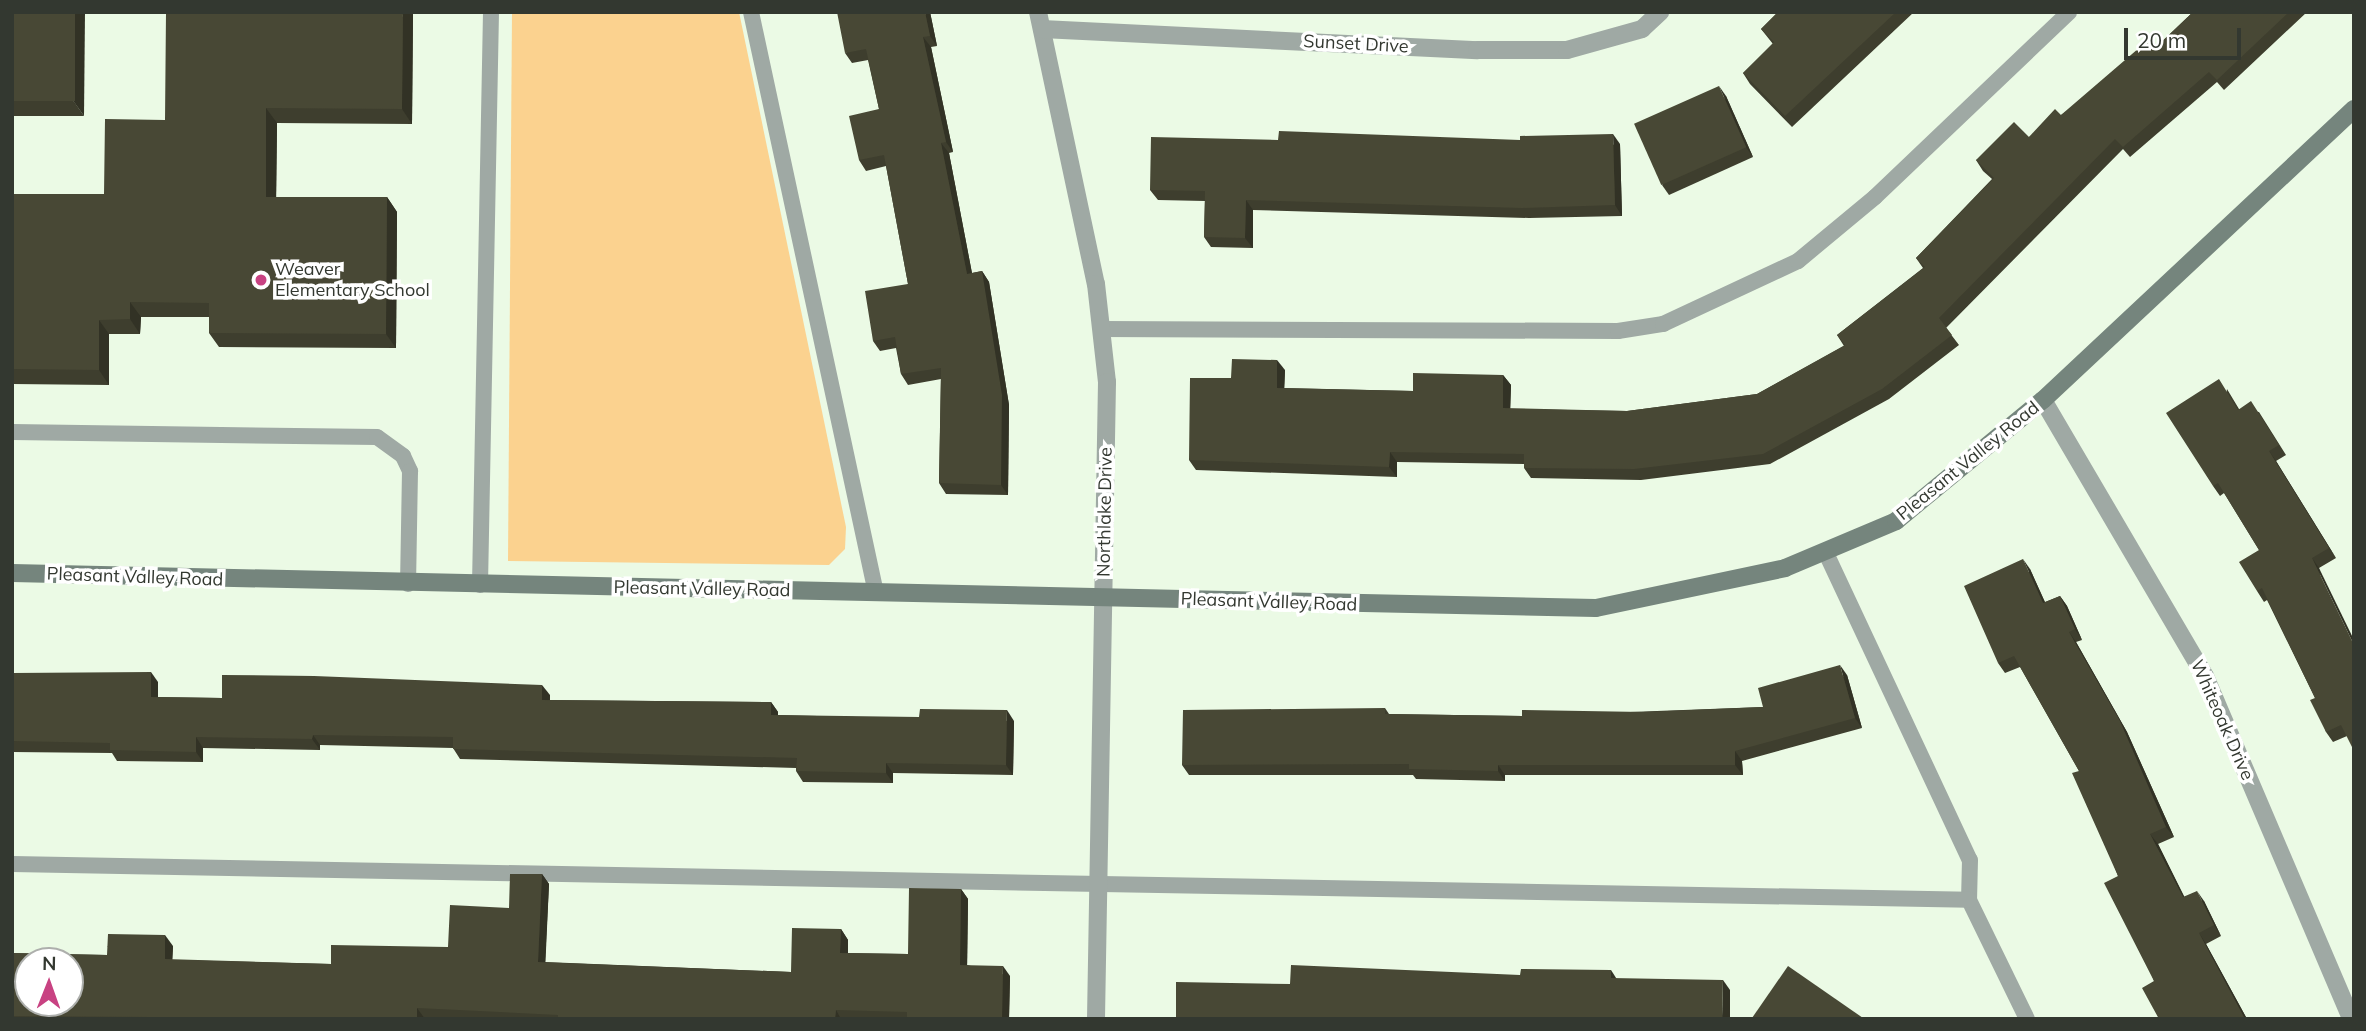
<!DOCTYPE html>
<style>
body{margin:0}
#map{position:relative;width:2366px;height:1031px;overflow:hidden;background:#ebfae5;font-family:Mulish,sans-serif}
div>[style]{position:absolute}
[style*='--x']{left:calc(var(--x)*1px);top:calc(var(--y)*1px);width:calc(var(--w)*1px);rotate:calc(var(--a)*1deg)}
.green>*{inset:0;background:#fbd28f}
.lane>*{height:16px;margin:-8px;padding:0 8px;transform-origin:8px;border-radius:8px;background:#9fa9a4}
.street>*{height:18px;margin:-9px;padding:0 9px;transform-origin:9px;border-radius:9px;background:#9fa9a4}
.secondary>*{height:18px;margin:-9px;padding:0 9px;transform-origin:9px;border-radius:9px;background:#75857d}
.wall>*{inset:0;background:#3e3e2e}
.shaded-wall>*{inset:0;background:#323225}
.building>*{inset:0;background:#484835;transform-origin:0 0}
.dots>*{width:19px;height:19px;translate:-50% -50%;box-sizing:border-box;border:4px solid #fff;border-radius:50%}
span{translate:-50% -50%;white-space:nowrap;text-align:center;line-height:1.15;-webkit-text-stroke:7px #fff;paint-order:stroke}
.street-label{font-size:18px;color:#333830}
.poi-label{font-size:18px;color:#333830}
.left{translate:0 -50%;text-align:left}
.frame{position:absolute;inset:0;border:14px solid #333830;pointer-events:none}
.north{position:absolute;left:14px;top:947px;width:70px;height:70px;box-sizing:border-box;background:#fff;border:2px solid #adafac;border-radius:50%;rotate:1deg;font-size:19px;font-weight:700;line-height:28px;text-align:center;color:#333830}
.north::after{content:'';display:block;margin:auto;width:24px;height:32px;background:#c84282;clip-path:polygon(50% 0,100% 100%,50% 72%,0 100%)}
.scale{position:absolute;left:2124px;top:28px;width:117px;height:32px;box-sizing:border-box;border:4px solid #333830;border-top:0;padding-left:9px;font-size:21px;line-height:24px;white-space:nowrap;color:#333830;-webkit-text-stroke:5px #fff;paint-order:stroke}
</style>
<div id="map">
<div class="green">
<div style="clip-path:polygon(512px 12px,739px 12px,846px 527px,845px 549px,829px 565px,508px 561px)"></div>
</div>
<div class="lane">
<div style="--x:751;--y:12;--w:594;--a:77.86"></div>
<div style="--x:1101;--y:329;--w:517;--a:0.22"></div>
<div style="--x:1618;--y:331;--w:46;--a:-8.8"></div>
<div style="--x:1663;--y:324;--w:149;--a:-25"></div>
<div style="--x:1798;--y:261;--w:100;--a:-39.7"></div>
<div style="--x:1875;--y:197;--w:268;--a:-43.6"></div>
<div style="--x:12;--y:432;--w:365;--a:0.8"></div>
<div style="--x:377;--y:437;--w:32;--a:36"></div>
<div style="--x:403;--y:456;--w:17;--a:65"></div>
<div style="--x:410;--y:471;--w:113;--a:91"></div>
<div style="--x:1825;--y:551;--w:341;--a:64.9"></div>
<div style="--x:1970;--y:860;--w:40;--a:91.4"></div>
<div style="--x:1969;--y:900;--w:132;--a:64"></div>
<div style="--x:480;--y:585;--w:573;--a:-88.9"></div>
<div style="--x:12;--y:864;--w:1957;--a:1.05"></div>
</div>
<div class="street">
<div style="--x:1038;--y:12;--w:278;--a:78"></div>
<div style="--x:1096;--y:284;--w:99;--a:83.6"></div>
<div style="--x:1107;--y:382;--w:637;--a:90.99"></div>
<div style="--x:1042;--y:29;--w:436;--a:2.8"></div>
<div style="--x:1477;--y:50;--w:90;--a:0"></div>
<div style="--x:1567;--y:50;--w:78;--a:-15.6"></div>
<div style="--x:1642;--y:29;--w:25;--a:-43"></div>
<div style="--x:2043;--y:400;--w:320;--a:59.6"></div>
<div style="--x:2205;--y:676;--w:373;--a:66.9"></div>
</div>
<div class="secondary">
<div style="--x:12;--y:573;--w:1584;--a:1.27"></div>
<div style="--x:1596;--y:608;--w:193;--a:-11.9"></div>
<div style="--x:1785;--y:568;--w:121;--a:-22.9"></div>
<div style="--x:1896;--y:521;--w:190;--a:-39.5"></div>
<div style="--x:2043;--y:400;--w:426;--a:-43.1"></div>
</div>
<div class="wall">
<div style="clip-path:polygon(12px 12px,84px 116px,12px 116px)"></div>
<div style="clip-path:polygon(413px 12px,412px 124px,277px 123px,276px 197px,387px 197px,397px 212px,396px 348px,219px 347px,209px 333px,209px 317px,141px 317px,140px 334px,109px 334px,109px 385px,12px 384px,12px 194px,104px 194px,165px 120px)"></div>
<div style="clip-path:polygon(930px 12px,937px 46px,931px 47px,953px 152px,949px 153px,972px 273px,982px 271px,989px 282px,1009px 405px,1008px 495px,946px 494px,939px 483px,941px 379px,908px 385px,901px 374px,896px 348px,880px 351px,873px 341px,908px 284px,886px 166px,866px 171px,859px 160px,879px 109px,868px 60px,852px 63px,845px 53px)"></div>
<div style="clip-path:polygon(1778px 12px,1914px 12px,1792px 127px,1750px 84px,1743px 73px,1773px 44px,1761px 29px)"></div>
<div style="clip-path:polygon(2193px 12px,2307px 12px,2224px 90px,2217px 82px,2130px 157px,2123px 149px,1946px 328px,1959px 345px,1889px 399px,1770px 464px,1641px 480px,1531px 478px,1524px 468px,1524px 464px,1397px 462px,1397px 477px,1196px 470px,1189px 460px,1231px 378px,1285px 370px,1284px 388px,1413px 391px,1503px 375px,1511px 385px,1510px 409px,1627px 411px,1757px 394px,1844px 346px,1837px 335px,1923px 268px,1916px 258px,1992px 179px,1983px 171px,1976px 160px,2029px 137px,2061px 115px,2153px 50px)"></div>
<div style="clip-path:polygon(1726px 96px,1753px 157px,1669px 195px,1662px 185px)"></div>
<div style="clip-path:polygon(1620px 144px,1622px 216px,1529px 218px,1253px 210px,1253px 248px,1211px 247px,1204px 237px,1205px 201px,1158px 200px,1150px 190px)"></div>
<div style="clip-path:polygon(2227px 389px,2239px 409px,2259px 412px,2286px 455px,2276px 461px,2336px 558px,2319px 568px,2347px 736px,2333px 742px,2326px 732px,2315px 698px,2267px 600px,2264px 602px,2257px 591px,2259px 550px,2224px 493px,2220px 496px,2213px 486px)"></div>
<div style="clip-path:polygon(2030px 569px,2045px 602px,2060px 596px,2067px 606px,2082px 640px,2076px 642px,2127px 732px,2174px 837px,2158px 844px,2184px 897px,2204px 901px,2221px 936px,2206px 944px,2247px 1019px,2159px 1019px,2154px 981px,2118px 876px,2079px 771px,2020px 667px,2005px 673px,1998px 663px)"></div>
<div style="clip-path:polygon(12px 673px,158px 682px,158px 697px,222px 698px,550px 695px,550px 700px,771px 702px,778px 712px,778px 715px,1014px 721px,1013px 775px,893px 773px,893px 783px,803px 782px,796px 771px,796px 768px,460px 759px,453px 748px,320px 745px,320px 750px,203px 748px,203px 762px,117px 761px,112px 753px,12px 752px)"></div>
<div style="clip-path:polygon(1847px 675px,1862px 728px,1742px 761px,1743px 775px,1505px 775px,1505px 781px,1416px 779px,1413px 775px,1189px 775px,1182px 765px,1385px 708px,1389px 714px,1522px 716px,1763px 707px)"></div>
<div style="clip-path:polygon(542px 874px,549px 884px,545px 962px,791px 972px,841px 929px,848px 940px,848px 953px,908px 954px,961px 889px,968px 899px,967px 965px,1010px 976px,1009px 1019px,12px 1019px,12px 953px,107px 955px,173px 946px,172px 960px,331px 964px,448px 947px,509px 908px)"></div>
</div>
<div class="shaded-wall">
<div style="clip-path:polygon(75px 12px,85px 12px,84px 116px,74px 102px)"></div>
<div style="clip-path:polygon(403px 12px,413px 12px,412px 124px,402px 109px)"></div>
<div style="clip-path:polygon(925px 12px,930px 12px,937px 46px,930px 36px)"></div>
<div style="clip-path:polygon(923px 37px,931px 47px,953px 152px,946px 142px)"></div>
<div style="clip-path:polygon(1719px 86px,1726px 96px,1753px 157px,1746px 147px)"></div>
<div style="clip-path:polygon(266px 108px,277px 123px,276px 211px,266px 197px)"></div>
<div style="clip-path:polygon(1613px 134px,1620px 144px,1622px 216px,1615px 205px)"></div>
<div style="clip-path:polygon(941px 143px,949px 153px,974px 284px,967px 274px)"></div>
<div style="clip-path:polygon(387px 197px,397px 212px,396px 348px,386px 334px)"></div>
<div style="clip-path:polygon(1246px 200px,1253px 210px,1253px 248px,1245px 238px)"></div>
<div style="clip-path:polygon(982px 271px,989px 282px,1009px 405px,1008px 495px,1001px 485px)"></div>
<div style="clip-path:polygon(130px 302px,141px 317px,140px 334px,130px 319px)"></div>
<div style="clip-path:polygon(99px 320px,109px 334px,109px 385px,99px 370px)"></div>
<div style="clip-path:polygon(1277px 360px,1285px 370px,1284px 398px,1277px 388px)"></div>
<div style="clip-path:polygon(1503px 375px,1511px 385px,1510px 419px,1503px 408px)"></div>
<div style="clip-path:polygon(2269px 451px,2276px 461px,2336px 558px,2329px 548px)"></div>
<div style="clip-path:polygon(1390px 452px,1397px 462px,1397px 477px,1389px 467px)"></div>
<div style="clip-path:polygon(2312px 558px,2319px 568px,2354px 640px,2354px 645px)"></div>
<div style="clip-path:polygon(2023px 559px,2030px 569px,2050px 614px,2043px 603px)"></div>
<div style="clip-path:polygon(2060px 596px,2067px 606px,2082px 640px,2075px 629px)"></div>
<div style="clip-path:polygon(2069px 632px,2076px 642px,2127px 732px,2174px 837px,2166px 827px)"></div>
<div style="clip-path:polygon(1840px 665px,1847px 675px,1862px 728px,1855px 718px)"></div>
<div style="clip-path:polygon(151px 672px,158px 682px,158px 707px,151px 697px)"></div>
<div style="clip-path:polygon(542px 685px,550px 695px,549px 711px,542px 700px)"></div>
<div style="clip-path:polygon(771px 702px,778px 712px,778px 725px,771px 715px)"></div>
<div style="clip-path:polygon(1007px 710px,1014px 721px,1013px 775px,1006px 765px)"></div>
<div style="clip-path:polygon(313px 735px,320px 745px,320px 750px,312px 739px)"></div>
<div style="clip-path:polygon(196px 737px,203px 748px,203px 762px,196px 752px)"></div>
<div style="clip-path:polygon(1735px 751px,1742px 761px,1743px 775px,1735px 765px)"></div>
<div style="clip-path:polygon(886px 763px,893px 773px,893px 783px,886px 773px)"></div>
<div style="clip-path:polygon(1498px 765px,1505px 775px,1505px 781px,1498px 771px)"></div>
<div style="clip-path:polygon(2150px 834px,2158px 844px,2190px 908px,2183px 897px)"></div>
<div style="clip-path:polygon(542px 874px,549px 884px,545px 972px,538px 962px)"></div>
<div style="clip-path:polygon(961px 889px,968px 899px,967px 975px,960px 965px)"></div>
<div style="clip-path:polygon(2197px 891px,2204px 901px,2221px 936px,2214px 925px)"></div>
<div style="clip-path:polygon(841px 929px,848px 940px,848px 963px,840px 953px)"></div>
<div style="clip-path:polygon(2199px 933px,2206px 944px,2247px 1019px,2245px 1019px)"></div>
<div style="clip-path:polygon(165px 935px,173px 946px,172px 970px,165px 959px)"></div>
<div style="clip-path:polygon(1003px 966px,1010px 976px,1009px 1019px,1002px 1019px)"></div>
<div style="clip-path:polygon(1611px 970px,1618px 981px,1611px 978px)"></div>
<div style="clip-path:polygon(1723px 980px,1730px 990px,1730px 1019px,1722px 1019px)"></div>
<div style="clip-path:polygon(417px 1008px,425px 1019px,417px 1019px)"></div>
<div style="clip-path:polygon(836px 1010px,841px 1019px,835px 1019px)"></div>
</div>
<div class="building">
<div style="left:12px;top:12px;width:63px;height:89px"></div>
<div style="clip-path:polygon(166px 12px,403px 12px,402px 109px,266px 108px,266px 197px,387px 197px,386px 334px,209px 333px,209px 303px,130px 302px,130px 319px,99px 320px,99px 370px,12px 369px,12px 194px,104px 194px,105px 119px,165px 120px)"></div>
<div style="clip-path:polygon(837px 12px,925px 12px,930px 36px,923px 37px,946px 142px,941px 143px,967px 274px,982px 271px,1002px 395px,1001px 485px,939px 483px,941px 368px,901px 374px,895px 337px,873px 341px,865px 291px,908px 284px,884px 155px,859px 160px,849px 116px,879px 109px,866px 49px,845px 53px)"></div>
<div style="clip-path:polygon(1778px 12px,1896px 12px,1785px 116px,1743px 73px,1774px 42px,1761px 29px)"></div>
<div style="clip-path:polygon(2193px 12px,2289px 12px,2217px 80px,2209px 72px,2123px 147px,2115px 139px,1939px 318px,1952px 335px,1882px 389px,1763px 454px,1634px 469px,1524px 468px,1524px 454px,1390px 452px,1389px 467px,1189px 460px,1190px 378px,1231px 378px,1232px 359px,1277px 360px,1277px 388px,1413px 391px,1413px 373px,1503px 375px,1503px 408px,1627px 411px,1757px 394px,1845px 345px,1837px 335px,1925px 267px,1916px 258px,1994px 178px,1976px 160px,2014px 122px,2029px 137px,2055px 109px,2061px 115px,2146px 42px,2153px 50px)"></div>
<div style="left:1719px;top:86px;width:67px;height:93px;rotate:66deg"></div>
<div style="clip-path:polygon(1279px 131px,1520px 140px,1520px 136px,1613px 134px,1615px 205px,1522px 208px,1246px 200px,1245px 238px,1204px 237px,1205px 191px,1150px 190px,1151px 137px,1278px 140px)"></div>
<div style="clip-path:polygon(2219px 379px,2238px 410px,2251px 401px,2279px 445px,2269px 451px,2329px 548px,2312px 558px,2354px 645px,2354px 751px,2341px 725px,2326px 732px,2310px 700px,2315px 698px,2262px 588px,2257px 591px,2239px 562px,2259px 550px,2218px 483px,2213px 486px,2166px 413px)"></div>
<div style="clip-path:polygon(2023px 559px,2043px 603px,2060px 596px,2075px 629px,2069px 632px,2120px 721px,2166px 827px,2150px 834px,2183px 897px,2197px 891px,2214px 925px,2199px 933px,2245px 1019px,2159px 1019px,2142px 988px,2154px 981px,2104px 883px,2118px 876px,2072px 773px,2079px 771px,2014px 656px,1998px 663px,1964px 586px)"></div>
<div style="clip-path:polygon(1840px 665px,1855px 718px,1735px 751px,1735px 765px,1498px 765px,1498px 771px,1409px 769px,1409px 764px,1182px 765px,1183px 710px,1385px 708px,1385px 714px,1522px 716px,1522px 710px,1643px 712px,1763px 707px,1758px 688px)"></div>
<div style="clip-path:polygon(151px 672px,151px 697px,222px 698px,222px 675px,314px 676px,542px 685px,542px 700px,771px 702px,771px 715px,919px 717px,920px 709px,1007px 710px,1006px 765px,886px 763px,886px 773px,796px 771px,797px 758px,453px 749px,453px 737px,313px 735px,312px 739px,196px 737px,196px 752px,110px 750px,110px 743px,12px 741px,12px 673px)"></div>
<div style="clip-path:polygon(evenodd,510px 874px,542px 874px,538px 962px,791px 972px,792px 928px,841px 929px,840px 953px,908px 954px,909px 888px,961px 889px,960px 965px,1003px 966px,1002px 1019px,907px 1019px,907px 1012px,836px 1010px,835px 1019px,558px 1019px,558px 1015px,417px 1008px,417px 1019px,12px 1016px,12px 953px,107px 955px,108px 934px,165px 935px,165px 959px,331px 964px,331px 945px,448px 947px,450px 905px,509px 908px,510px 874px,28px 961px,70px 961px,70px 1003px,28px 1003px,28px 961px)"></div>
<div style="clip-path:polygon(1291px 965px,1520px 975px,1521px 969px,1611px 970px,1611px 978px,1723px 980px,1722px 1019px,1176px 1019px,1176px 982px,1290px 984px)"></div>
<div style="clip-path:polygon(1788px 966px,1863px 1018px,1862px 1019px,1752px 1018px)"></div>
</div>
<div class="dots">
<div style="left:261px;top:280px;background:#c84282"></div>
</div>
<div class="street-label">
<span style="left:1356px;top:44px;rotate:3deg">Sunset Drive</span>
<span style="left:1968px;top:461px;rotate:-39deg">Pleasant Valley Road</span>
<span style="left:1105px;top:512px;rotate:-89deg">Northlake Drive</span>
<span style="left:135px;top:577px;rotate:2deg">Pleasant Valley Road</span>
<span style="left:702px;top:589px;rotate:1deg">Pleasant Valley Road</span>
<span style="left:1269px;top:602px;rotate:2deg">Pleasant Valley Road</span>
<span style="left:2222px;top:720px;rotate:66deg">Whiteoak Drive</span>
</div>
<div class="poi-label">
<span class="left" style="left:275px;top:280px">Weaver<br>Elementary School</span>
</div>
<div class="frame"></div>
<div class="north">N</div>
<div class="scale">20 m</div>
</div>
